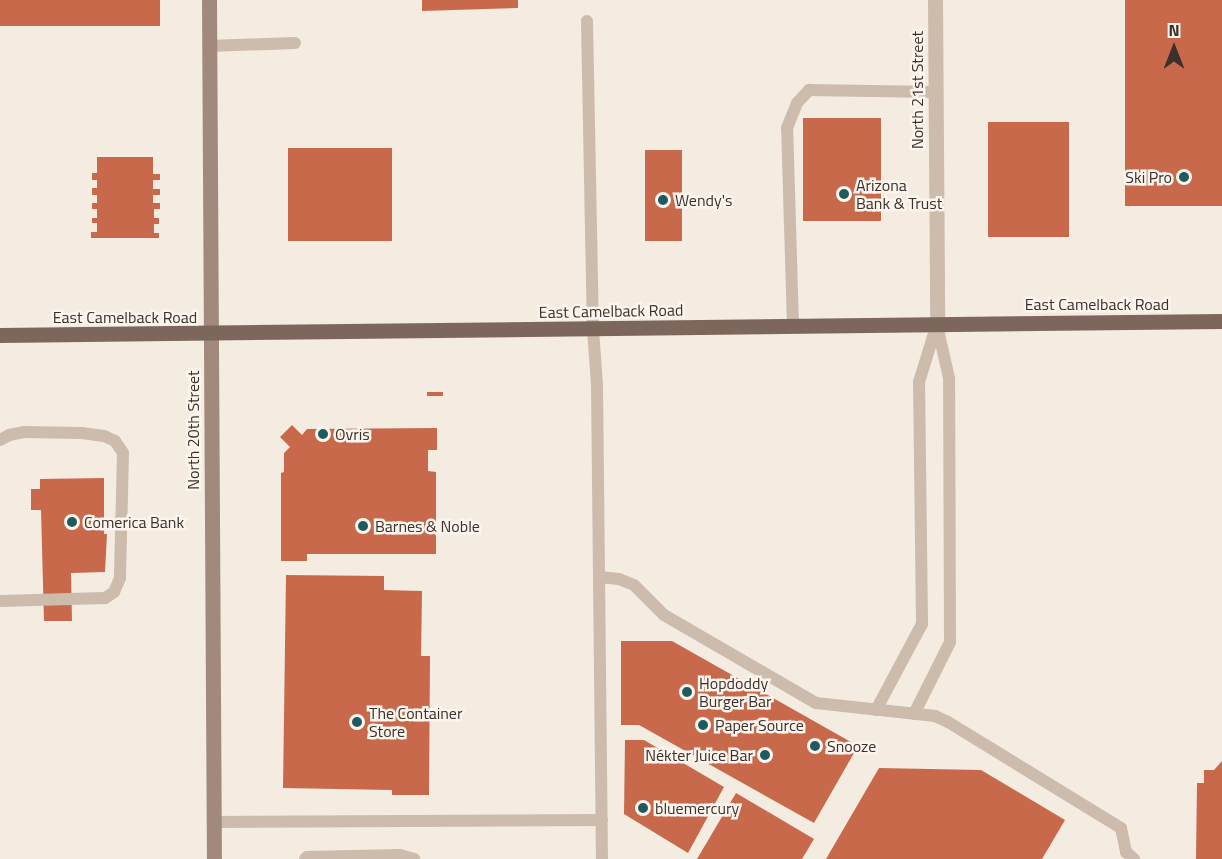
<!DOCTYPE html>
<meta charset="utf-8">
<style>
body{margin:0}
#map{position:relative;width:1222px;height:859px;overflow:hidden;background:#f4ebe1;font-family:"Titillium Web",sans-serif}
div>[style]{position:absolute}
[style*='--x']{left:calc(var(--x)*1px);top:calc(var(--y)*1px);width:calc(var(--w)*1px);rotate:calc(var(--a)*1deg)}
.building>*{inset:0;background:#c8694b;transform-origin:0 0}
.lane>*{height:12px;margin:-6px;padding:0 6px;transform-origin:6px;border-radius:6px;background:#cdbbac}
.street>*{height:15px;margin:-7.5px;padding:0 7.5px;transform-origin:7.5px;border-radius:7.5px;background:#cdbbac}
.secondary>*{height:15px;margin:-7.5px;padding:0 7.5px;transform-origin:7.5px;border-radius:7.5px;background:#a18a7d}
.primary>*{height:15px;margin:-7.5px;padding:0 7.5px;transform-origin:7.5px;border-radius:7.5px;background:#7d675c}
.dots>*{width:16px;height:16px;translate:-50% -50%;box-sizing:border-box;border:3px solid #fbf5ee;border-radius:50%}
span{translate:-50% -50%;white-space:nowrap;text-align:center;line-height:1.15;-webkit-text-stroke:5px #fbf5ee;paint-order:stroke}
.street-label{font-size:16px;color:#3b302b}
.poi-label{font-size:16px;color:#3b302b}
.right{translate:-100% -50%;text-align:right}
.left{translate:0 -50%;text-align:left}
.north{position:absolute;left:1144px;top:18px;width:60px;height:60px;-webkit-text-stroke:4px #fbf5ee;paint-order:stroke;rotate:0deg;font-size:16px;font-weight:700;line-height:24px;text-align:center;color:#3b302b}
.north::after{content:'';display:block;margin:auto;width:21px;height:27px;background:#3b302b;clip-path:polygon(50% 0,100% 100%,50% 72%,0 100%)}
</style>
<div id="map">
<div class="building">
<div style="left:0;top:0;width:160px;height:26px"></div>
<div style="clip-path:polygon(422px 0,518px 0,518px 8px,422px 11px)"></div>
<div style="left:1125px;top:0;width:97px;height:206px"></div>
<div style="left:803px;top:118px;width:78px;height:103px"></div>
<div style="left:1069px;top:122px;width:115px;height:81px;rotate:90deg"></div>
<div style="left:288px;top:148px;width:104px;height:93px"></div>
<div style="left:645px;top:150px;width:37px;height:91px"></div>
<div style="clip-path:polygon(97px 157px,153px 157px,153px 174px,160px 174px,160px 180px,153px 180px,153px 189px,160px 189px,160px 195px,153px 195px,153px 203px,160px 203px,160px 209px,154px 209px,154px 218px,159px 218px,159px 224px,154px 224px,154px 233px,159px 233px,159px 238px,91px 238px,91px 232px,97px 232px,97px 223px,92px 223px,92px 218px,97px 218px,97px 209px,92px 209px,92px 203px,97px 203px,97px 195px,92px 195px,92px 188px,97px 188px,97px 180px,92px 180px,92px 173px,97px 173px)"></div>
<div style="left:443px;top:392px;width:4px;height:16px;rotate:90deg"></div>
<div style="clip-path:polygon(292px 425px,302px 435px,307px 429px,437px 428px,437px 450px,428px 450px,428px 471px,436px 472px,436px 554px,307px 554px,307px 561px,281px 561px,281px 473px,284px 472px,284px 453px,290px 447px,280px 437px)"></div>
<div style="clip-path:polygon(104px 478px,104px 534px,107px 534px,105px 572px,71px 573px,72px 621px,44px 621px,41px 510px,31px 510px,31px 489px,40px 489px,40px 479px)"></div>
<div style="clip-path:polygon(286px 575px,384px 576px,384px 590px,422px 591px,421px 656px,430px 656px,429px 795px,392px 795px,392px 790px,283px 788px)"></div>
<div style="clip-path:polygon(621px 641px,672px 641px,858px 746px,814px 823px,639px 725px,621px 725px)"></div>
<div style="clip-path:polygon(625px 740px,644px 740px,724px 787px,688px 853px,624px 814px)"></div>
<div style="clip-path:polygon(1222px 761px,1222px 859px,1196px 859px,1197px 783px,1204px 783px,1204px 770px,1214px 770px)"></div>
<div style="clip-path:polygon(879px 768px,981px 770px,1065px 820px,1042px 859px,826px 859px)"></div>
<div style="clip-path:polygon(736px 793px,814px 839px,802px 859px,697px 859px)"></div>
</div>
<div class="lane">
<div style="--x:587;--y:21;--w:309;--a:88.9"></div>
<div style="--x:593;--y:330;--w:55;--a:85.8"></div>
<div style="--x:597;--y:385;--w:474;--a:89.4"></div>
<div style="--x:209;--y:46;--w:86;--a:-2"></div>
<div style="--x:793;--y:326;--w:198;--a:-91.7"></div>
<div style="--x:787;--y:128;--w:27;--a:-68"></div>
<div style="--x:797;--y:103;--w:18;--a:-47"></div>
<div style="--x:809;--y:90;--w:127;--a:0.9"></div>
<div style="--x:0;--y:440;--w:10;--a:-29"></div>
<div style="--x:9;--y:435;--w:15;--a:-11"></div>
<div style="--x:24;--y:432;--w:58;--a:1"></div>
<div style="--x:82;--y:433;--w:22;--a:8"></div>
<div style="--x:104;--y:436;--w:12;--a:24"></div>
<div style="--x:115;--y:441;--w:14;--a:56"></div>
<div style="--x:123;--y:453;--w:125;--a:91.4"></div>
<div style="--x:120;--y:578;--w:15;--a:113"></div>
<div style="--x:114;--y:592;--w:11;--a:146"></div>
<div style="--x:105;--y:598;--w:105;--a:178.4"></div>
<div style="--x:599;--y:577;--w:20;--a:6"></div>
<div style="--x:619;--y:579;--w:16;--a:22"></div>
<div style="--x:634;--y:585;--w:42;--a:45"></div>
<div style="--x:664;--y:615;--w:176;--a:30.1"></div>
<div style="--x:816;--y:703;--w:120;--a:6.2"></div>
<div style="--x:935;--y:716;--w:14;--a:25"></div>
<div style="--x:948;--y:722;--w:203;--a:31.5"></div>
<div style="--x:1121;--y:828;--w:25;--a:78"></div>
<div style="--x:1126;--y:852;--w:11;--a:41"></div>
<div style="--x:876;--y:710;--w:98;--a:-61.9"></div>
<div style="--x:922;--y:624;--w:242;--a:-90.7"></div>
<div style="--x:919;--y:382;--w:61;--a:-72.8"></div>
<div style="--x:914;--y:714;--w:80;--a:-63.4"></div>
<div style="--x:950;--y:642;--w:264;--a:-90.2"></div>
<div style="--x:949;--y:378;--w:54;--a:-102.8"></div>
<div style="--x:213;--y:822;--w:389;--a:-0.3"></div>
<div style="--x:305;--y:859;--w:3;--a:-45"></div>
<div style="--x:307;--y:857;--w:93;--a:-1.2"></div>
<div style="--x:400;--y:855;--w:15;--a:16"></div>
</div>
<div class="street">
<div style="--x:935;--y:0;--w:324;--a:89.6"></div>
</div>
<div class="secondary">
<div style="--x:209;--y:0;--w:859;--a:89.67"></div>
</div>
<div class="primary">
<div style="--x:0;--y:335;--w:1222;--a:-0.66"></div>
</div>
<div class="dots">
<div style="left:1184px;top:177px;background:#1f5a5e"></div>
<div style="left:844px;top:194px;background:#1f5a5e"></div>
<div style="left:663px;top:200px;background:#1f5a5e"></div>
<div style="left:323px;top:434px;background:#1f5a5e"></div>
<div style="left:72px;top:522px;background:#1f5a5e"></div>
<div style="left:363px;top:526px;background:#1f5a5e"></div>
<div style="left:687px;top:692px;background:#1f5a5e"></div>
<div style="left:357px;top:722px;background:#1f5a5e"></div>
<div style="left:703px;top:725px;background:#1f5a5e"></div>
<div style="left:815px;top:746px;background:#1f5a5e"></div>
<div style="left:765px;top:755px;background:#1f5a5e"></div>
<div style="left:643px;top:808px;background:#1f5a5e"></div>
</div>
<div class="street-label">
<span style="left:917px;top:90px;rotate:-90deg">North 21st Street</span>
<span style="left:1097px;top:304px">East Camelback Road</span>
<span style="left:611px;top:311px;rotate:-1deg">East Camelback Road</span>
<span style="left:125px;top:317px">East Camelback Road</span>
<span style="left:193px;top:430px;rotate:-90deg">North 20th Street</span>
</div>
<div class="poi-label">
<span class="right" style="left:1172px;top:177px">Ski Pro</span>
<span class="left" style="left:856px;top:194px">Arizona<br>Bank &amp; Trust</span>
<span class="left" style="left:675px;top:200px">Wendy's</span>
<span class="left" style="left:335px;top:434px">Ovris</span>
<span class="left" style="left:84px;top:522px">Comerica Bank</span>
<span class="left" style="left:375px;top:526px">Barnes &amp; Noble</span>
<span class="left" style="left:699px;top:692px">Hopdoddy<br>Burger Bar</span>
<span class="left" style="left:369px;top:722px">The Container<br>Store</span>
<span class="left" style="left:715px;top:725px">Paper Source</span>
<span class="left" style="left:827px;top:746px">Snooze</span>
<span class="right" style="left:753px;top:755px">Nékter Juice Bar</span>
<span class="left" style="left:655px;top:808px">bluemercury</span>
</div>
<div class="north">N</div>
</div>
